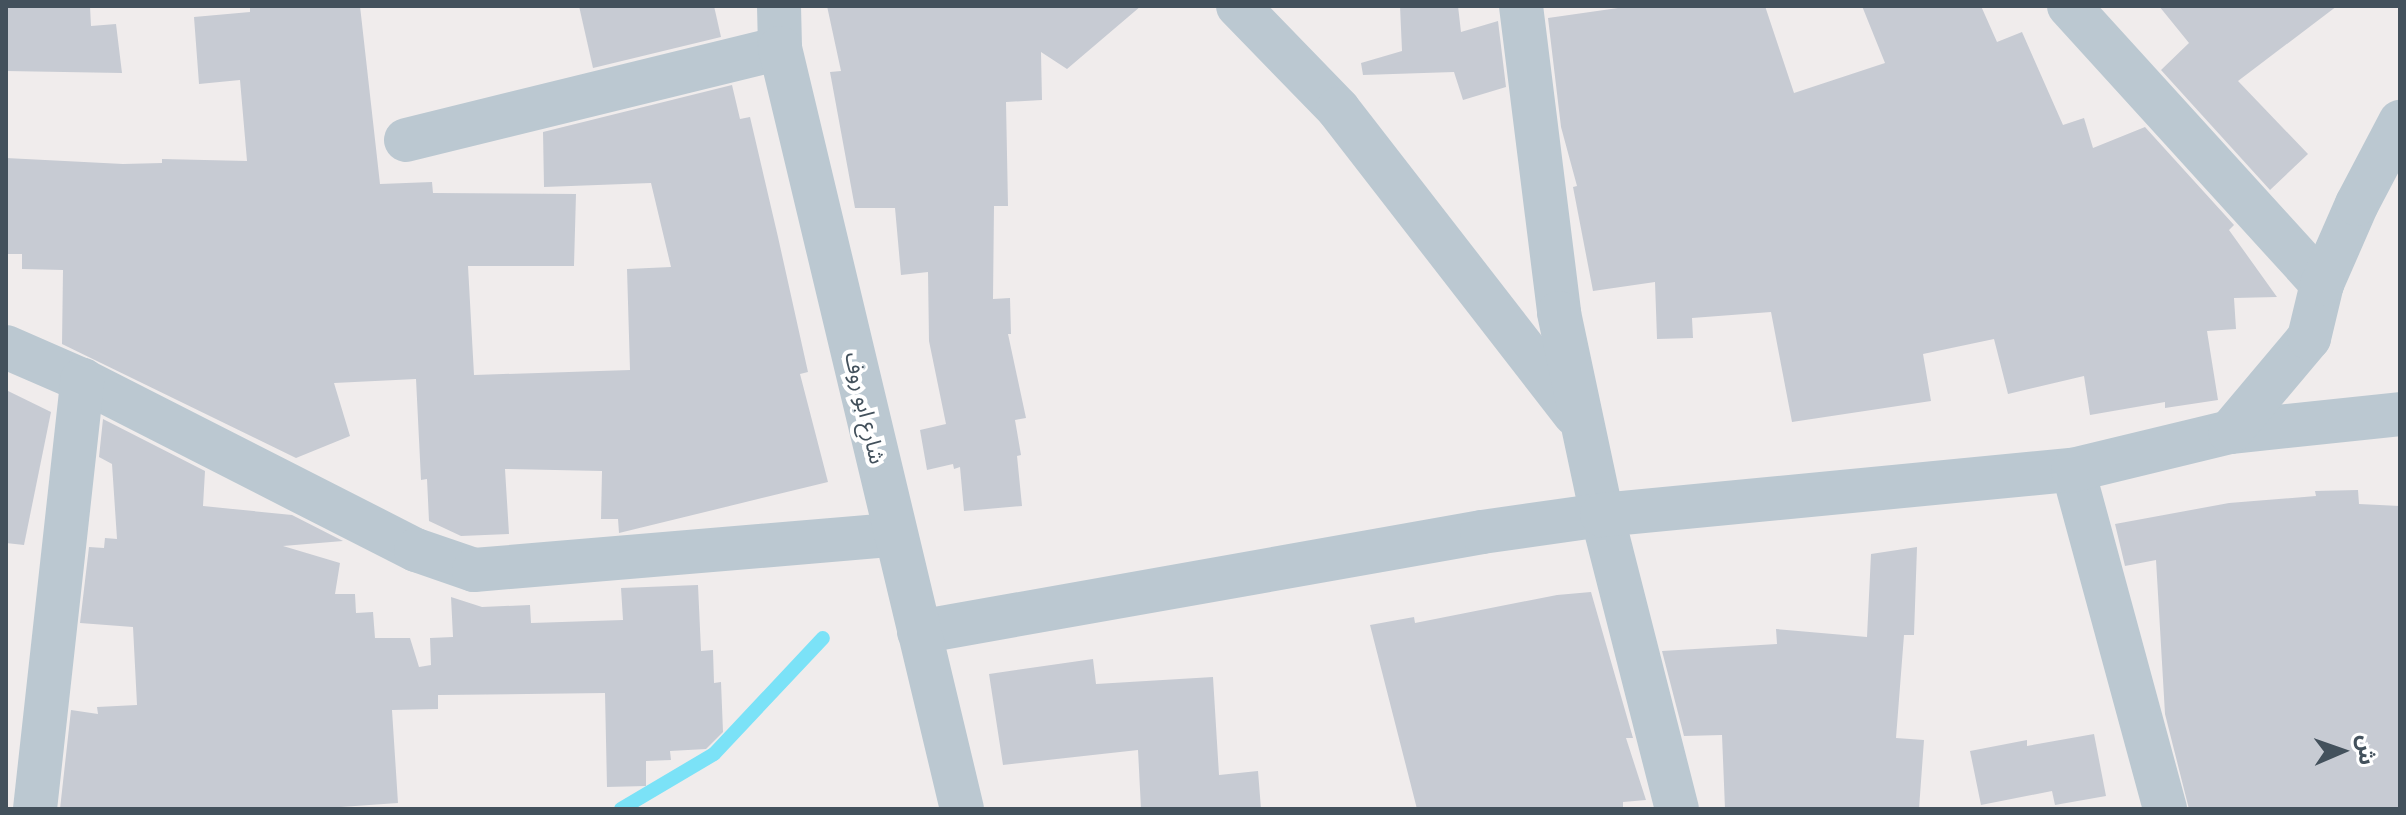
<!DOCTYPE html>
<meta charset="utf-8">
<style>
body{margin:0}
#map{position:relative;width:2406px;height:815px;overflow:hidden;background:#f0ecec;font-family:"Fira Sans Condensed","Noto Sans Arabic",sans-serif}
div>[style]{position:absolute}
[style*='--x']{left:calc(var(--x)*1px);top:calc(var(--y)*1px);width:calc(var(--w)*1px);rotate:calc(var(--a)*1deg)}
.stream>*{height:14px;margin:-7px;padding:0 7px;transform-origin:7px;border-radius:7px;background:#7be2f7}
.building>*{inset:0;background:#c7cbd3}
.minor>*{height:44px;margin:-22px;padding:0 22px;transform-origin:22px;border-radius:22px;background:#bbc8d1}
.tertiary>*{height:44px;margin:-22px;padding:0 22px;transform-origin:22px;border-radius:22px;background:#bbc8d1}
span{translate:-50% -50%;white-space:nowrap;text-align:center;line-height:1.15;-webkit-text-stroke:8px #fff;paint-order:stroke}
.street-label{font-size:22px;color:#43515c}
.frame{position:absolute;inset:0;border:8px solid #43515c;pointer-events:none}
.north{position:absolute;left:2302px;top:711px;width:80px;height:80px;-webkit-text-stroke:6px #fff;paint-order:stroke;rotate:88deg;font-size:22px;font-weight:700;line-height:32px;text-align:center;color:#43515c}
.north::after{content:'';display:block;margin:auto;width:28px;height:36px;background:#43515c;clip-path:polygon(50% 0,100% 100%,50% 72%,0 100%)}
</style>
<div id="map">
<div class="stream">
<div style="--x:621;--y:809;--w:108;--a:-30.6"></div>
<div style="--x:714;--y:754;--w:159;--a:-46.8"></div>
</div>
<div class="building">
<div style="clip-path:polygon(6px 6px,90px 6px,91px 26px,116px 24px,122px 73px,6px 71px)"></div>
<div style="clip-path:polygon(250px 6px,360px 6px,380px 184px,432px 182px,433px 193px,576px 194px,574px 266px,468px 266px,474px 375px,630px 370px,627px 269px,671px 267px,651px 183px,544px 187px,543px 132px,732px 85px,740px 119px,750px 117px,778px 237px,808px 372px,800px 374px,828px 482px,619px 533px,618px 519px,601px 519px,602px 471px,505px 469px,509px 534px,461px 536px,429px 521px,427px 479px,421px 480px,416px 379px,334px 383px,350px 436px,296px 458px,62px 344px,63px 270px,22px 269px,22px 254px,6px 254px,6px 158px,123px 164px,162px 163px,162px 159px,247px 161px,240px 80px,199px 84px,194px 17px,250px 12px)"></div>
<div style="clip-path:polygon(579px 6px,714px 6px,721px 37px,593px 68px)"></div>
<div style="clip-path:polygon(827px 6px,1141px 6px,1067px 69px,1041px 52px,1042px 100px,1006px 102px,1008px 206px,994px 206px,993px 299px,1010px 298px,1011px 334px,1008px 334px,1026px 418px,1015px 420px,1021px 455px,1017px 456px,1022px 506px,964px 511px,960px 467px,954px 469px,953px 464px,927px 470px,920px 430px,946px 424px,929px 341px,928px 272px,901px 275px,895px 208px,855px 208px,830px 72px,841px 71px)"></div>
<div style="clip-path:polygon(1400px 6px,1458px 6px,1461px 32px,1498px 21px,1506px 87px,1463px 100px,1454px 72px,1363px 75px,1361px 63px,1402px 51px)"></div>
<div style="clip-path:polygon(1632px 6px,1765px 6px,1794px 93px,1885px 63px,1862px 6px,1981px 6px,1997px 42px,2022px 32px,2063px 125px,2084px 118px,2093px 148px,2145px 127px,2234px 225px,2229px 230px,2277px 297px,2234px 298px,2236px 329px,2207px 331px,2218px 400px,2165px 408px,2165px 402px,2090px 415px,2084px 376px,2008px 394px,1994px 339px,1923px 354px,1931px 401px,1792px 422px,1771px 312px,1692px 318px,1693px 338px,1657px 339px,1655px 282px,1593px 291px,1573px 187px,1577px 186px,1561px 127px,1548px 18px)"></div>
<div style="clip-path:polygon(2159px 6px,2337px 6px,2238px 81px,2308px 154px,2270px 190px,2161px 70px,2189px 43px)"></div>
<div style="clip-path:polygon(6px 390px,51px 412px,24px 545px,6px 543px)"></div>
<div style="clip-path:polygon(103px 419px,205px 471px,203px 506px,292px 515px,343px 541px,283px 546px,340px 563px,335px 594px,355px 594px,356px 613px,373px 612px,375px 638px,410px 638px,419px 667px,431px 665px,430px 638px,453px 637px,451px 597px,482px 607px,530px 605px,531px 623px,623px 620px,621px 588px,698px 585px,701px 651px,713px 650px,714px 683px,721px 682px,723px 732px,706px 749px,670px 751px,671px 760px,646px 761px,646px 786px,607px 787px,605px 693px,438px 695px,438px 709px,392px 710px,398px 803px,312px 809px,60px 809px,71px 710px,98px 714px,97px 707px,137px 705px,133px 627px,80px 623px,89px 547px,104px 548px,105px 538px,117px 539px,112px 464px,99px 457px)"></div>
<div style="clip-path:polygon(2358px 490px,2359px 504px,2400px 506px,2400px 809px,2189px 809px,2165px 714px,2156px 560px,2125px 566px,2115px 524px,2229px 503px,2316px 496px,2315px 491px)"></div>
<div style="clip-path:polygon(1917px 547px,1914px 635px,1904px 635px,1896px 738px,1924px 740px,1919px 809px,1725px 809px,1722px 735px,1684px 736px,1662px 651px,1777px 644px,1776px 629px,1867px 637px,1871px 554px)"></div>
<div style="clip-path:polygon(1591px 592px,1633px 738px,1626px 738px,1646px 800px,1623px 802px,1623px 809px,1417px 809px,1370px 625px,1414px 617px,1415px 623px,1557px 595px)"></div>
<div style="clip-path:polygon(1093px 659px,1096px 684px,1213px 677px,1219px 775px,1258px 771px,1261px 809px,1141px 809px,1138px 750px,1003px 765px,989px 674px)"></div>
<div style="clip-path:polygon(2094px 734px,2106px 796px,2055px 805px,2052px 791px,1981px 805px,1970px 751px,2027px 740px,2027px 746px)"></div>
</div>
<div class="minor">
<div style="--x:1238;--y:6;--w:144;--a:45.8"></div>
<div style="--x:1338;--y:109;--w:386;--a:52.2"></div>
<div style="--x:1521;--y:6;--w:309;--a:82.9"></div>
<div style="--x:1559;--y:313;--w:207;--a:78"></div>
<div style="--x:1602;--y:515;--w:303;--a:75.7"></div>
<div style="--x:2069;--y:6;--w:376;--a:47.7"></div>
<div style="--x:406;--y:140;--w:385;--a:-13.8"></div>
<div style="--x:6;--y:347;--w:83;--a:23.5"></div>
<div style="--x:82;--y:380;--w:375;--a:27"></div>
<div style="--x:416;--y:550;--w:61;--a:19"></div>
<div style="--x:474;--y:570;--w:422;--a:-4.8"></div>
<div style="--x:2230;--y:432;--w:171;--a:-6"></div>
<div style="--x:2073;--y:470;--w:351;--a:74.8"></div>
<div style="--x:919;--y:632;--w:572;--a:-10.07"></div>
<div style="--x:1482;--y:532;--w:121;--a:-8.1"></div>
<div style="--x:1602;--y:515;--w:473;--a:-5.5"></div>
<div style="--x:2073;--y:470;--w:162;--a:-13.6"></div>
<div style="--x:2230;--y:432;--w:123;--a:-50"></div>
<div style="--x:2309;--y:338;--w:56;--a:-76.5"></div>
<div style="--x:2322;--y:284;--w:87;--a:-66.4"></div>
<div style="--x:2357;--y:204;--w:93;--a:-62.3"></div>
<div style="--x:35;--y:809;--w:432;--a:-83.7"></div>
</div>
<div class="tertiary">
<div style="--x:779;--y:6;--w:42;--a:88.6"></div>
<div style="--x:780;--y:48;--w:782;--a:76.55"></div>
</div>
<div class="street-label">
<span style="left:865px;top:408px;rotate:77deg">شارع ابو روف</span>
</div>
<div class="frame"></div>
<div class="north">ش</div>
</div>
